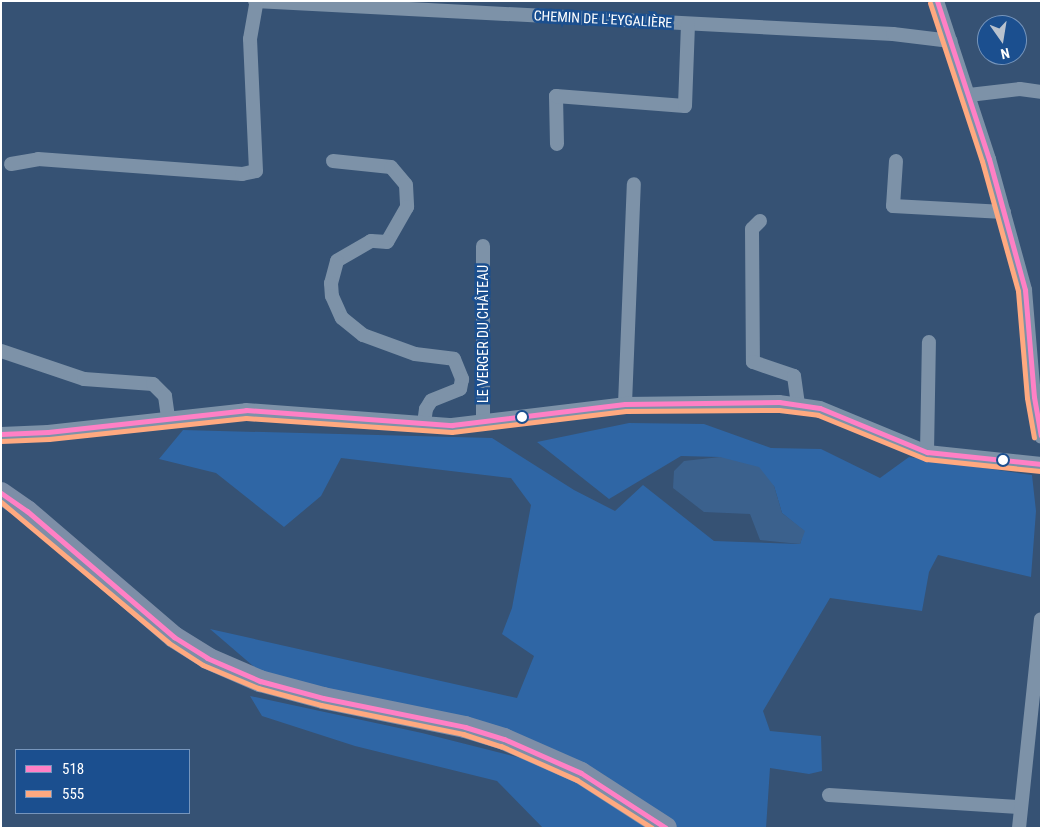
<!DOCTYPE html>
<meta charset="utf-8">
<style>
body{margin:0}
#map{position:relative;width:1042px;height:829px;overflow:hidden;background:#365274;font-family:"Roboto Condensed",sans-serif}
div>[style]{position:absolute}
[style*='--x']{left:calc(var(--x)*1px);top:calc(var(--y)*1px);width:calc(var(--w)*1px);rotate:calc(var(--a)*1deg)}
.green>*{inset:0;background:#2f66a5}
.water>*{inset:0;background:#3b618d}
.street>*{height:14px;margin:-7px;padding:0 7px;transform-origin:7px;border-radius:7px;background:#7d92a8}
.primary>*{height:22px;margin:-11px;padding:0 11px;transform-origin:11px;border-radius:11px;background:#7d8ea7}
.bus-1>*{height:5px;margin:-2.5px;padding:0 2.5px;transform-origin:2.5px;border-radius:2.5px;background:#ff80c5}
.bus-2>*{height:5px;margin:-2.5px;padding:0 2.5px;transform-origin:2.5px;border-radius:2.5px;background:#ffa980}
.dots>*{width:14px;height:14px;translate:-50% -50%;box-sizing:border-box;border:2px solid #1b4f8f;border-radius:50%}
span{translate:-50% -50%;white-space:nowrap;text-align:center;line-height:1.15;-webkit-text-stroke:5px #1b4f8f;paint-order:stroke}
.street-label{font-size:14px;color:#fff}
.frame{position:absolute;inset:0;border:2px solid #fff;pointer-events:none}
.legend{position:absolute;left:15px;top:749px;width:175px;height:65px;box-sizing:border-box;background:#1b4f8f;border:1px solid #7695bc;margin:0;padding:6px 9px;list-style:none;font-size:15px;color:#fff}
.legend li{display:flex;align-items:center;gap:10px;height:25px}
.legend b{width:25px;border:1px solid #7695bc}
.north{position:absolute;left:977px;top:15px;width:50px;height:50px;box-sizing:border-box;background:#1b4f8f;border:1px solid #7695bc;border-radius:50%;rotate:167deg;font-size:14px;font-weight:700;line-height:20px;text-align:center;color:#fff}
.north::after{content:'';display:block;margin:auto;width:18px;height:22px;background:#b9c2ce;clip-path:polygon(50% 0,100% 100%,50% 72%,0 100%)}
</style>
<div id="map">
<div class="green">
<div style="clip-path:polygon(629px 423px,704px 424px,771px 448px,821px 449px,880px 478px,909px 457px,1032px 475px,1036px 511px,1031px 577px,938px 555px,929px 572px,922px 611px,830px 598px,763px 711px,770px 731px,821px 736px,822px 771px,809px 774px,770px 768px,766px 828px,678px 828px,601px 773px,260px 672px,210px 629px,517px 698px,534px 656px,502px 634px,512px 608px,531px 505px,511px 478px,341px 458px,321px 496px,284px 527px,216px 473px,159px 459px,183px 430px,492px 438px,574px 490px,615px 511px,643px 485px,714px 541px,800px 544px,804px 531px,782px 513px,774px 486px,720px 457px,681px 456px,609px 499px,537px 442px)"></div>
<div style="clip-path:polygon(250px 696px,422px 733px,552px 766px,652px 828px,543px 828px,497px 781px,355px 746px,262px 716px)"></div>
</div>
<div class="water">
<div style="clip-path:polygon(720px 457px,759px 467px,774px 486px,782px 513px,805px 531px,800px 544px,760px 540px,750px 514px,704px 512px,673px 488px,674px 471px,684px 461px)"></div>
</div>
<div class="street">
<div style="--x:255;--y:1;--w:639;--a:2.96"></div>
<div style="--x:893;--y:34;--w:58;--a:6.9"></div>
<div style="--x:937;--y:1;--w:166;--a:71.8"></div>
<div style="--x:989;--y:159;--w:136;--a:74.6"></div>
<div style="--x:1025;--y:290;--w:107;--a:85.2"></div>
<div style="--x:1034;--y:397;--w:40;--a:80"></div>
<div style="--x:969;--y:95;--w:51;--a:-6.7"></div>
<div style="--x:1020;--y:89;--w:21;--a:8"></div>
<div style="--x:557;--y:144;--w:48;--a:-91.2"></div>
<div style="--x:556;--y:96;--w:129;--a:4.4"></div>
<div style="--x:685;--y:106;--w:82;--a:-87.9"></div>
<div style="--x:333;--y:161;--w:58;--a:5.9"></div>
<div style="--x:391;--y:167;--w:23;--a:50"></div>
<div style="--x:406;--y:185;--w:22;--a:87"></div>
<div style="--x:407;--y:207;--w:40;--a:119.7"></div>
<div style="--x:387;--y:242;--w:16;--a:-176"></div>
<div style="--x:371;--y:241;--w:39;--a:150"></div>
<div style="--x:337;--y:261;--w:23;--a:105"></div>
<div style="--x:331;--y:283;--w:13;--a:86"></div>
<div style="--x:332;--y:296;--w:24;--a:66"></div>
<div style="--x:342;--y:318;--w:27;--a:39"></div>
<div style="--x:363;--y:335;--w:55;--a:20.1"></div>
<div style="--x:415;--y:354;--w:39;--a:7"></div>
<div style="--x:454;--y:359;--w:22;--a:68"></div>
<div style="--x:462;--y:379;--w:10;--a:101"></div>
<div style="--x:460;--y:389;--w:31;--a:158"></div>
<div style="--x:431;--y:401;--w:9;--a:122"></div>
<div style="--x:426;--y:409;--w:15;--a:98"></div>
<div style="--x:896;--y:161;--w:45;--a:93.8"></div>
<div style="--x:893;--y:206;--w:111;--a:3.1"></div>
<div style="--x:11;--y:164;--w:27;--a:-10"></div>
<div style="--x:38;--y:159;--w:205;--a:4.2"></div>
<div style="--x:242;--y:174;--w:14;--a:-12"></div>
<div style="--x:256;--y:171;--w:132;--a:-92.6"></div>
<div style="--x:250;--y:39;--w:39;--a:-80"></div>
<div style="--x:760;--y:221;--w:11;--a:135"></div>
<div style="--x:752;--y:229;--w:133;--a:89.6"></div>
<div style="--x:753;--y:362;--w:43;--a:18.9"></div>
<div style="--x:794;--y:376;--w:28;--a:82"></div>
<div style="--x:1;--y:351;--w:88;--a:18.6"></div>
<div style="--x:84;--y:379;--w:69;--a:4.1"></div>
<div style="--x:153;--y:384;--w:17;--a:45"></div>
<div style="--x:165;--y:396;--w:21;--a:82"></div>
<div style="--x:625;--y:404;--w:220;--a:-87.7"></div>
<div style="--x:483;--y:422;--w:176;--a:-90"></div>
<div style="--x:1;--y:434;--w:47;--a:-2.4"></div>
<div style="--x:48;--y:432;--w:199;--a:-6.3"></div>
<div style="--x:246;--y:410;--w:207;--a:4.2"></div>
<div style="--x:452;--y:425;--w:174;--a:-6.9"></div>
<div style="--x:625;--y:404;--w:154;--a:-0.7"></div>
<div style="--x:779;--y:402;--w:41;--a:8.3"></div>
<div style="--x:820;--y:408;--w:116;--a:22.4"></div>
<div style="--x:927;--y:452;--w:115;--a:6"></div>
<div style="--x:927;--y:452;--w:110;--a:-89"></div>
<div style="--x:829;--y:795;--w:192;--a:3.6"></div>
<div style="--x:1019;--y:828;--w:210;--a:-84"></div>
</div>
<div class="primary">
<div style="--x:1;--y:493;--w:32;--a:35"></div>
<div style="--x:27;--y:511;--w:194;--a:40.6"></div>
<div style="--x:174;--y:637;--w:39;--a:32"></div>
<div style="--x:207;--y:658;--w:58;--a:23.5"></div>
<div style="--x:260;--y:681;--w:65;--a:15.1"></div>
<div style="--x:323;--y:698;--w:145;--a:11.5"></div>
<div style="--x:465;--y:727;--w:41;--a:17.1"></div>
<div style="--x:504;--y:739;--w:84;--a:23.8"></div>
<div style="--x:581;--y:773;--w:101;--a:32.9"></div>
</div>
<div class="bus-1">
<div style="--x:937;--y:1;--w:166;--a:71.8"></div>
<div style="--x:989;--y:159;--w:136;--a:74.6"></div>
<div style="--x:1025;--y:290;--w:107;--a:85.2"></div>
<div style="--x:1034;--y:397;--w:39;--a:80"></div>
<div style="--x:1;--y:434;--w:47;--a:-2.4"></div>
<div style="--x:48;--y:432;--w:199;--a:-6.3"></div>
<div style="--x:246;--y:410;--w:207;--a:4.2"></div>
<div style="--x:452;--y:425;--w:174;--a:-6.9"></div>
<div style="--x:625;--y:404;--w:154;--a:-0.7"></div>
<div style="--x:779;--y:402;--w:41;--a:8.3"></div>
<div style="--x:820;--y:408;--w:116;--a:22.4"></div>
<div style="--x:927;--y:452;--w:115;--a:6"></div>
<div style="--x:1;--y:493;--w:32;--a:35"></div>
<div style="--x:27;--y:511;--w:194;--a:40.6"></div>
<div style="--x:174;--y:637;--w:39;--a:32"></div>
<div style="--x:207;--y:658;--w:58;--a:23.5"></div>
<div style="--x:260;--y:681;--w:65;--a:15.1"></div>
<div style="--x:323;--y:698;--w:145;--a:11.5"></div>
<div style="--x:465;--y:727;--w:41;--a:17.1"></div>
<div style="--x:504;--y:739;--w:84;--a:23.8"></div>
<div style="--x:581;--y:773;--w:101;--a:32.9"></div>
</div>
<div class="bus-2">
<div style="--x:930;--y:3;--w:166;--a:71.8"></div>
<div style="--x:982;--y:161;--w:135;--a:74.5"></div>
<div style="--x:1018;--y:291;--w:107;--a:85.2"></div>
<div style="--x:1027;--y:398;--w:40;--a:80"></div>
<div style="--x:1;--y:441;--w:48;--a:-2.4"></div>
<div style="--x:49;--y:439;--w:198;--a:-6.1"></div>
<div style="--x:246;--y:418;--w:206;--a:3.9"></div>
<div style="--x:452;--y:432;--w:175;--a:-6.9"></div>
<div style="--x:626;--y:411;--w:153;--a:-0.4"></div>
<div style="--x:779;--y:410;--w:39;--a:7"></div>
<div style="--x:818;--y:415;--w:117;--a:22.2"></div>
<div style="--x:926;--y:459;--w:115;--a:6"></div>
<div style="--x:1;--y:502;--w:219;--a:40"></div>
<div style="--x:169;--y:643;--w:40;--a:32.9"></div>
<div style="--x:203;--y:665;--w:60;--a:22.7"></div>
<div style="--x:258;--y:688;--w:65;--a:15.1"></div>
<div style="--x:321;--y:705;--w:145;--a:11.5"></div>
<div style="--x:463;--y:734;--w:40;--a:18"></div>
<div style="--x:501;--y:746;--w:83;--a:24.1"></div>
<div style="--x:577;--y:780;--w:89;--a:32.6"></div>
</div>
<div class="dots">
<div style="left:522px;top:417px;background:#fff"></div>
<div style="left:1003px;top:460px;background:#fff"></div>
</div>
<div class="street-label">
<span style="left:603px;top:19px;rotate:3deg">CHEMIN DE L'EYGALIÈRE</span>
<span style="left:483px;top:334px;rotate:-90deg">LE VERGER DU CHÂTEAU</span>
</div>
<div class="frame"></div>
<ul class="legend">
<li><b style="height:6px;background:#ff80c5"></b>518</li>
<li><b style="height:6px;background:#ffa980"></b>555</li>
</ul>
<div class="north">N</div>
</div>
